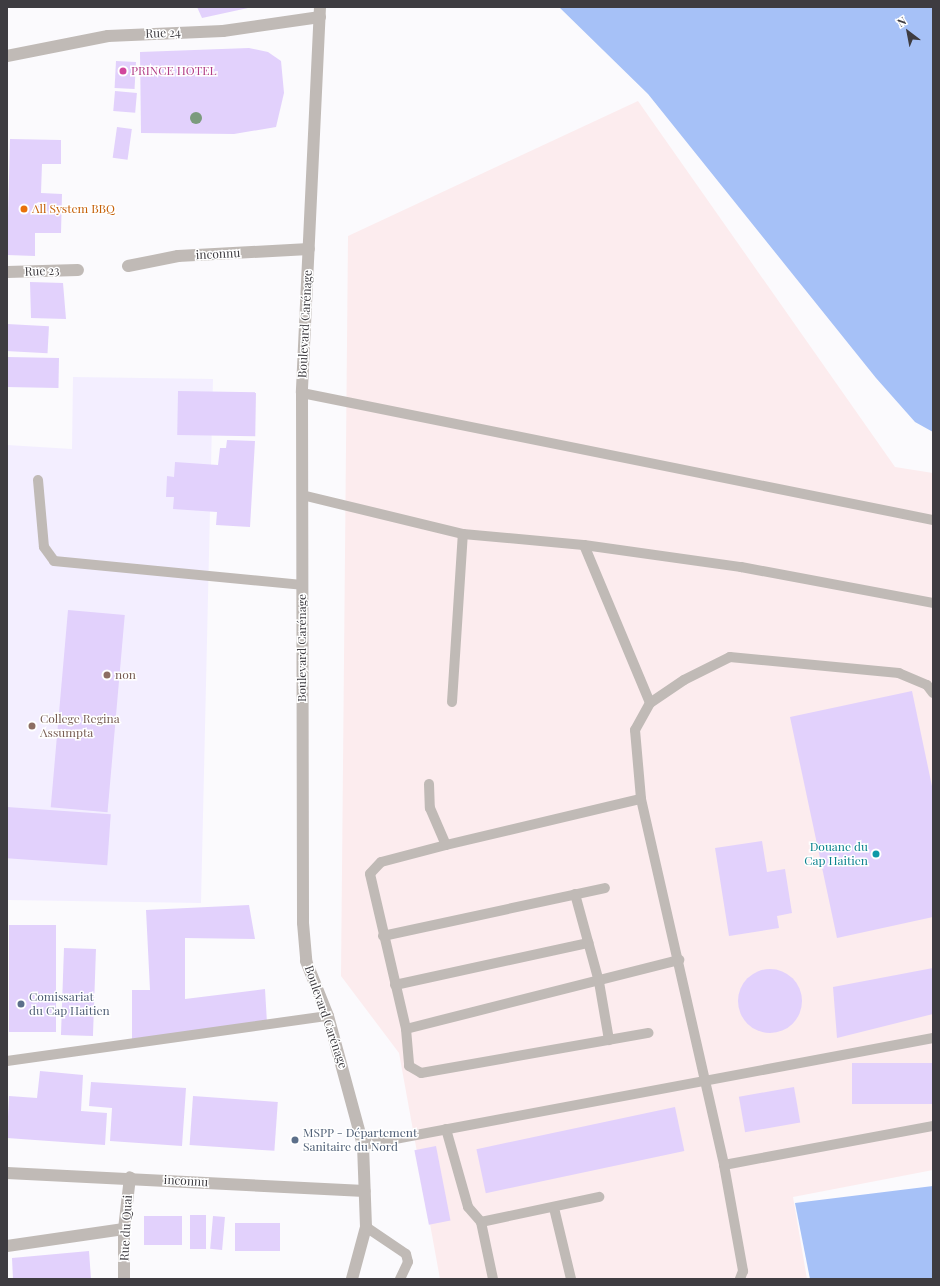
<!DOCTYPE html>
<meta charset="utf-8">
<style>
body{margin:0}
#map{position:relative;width:940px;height:1286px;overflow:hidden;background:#fbfafd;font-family:"Playfair Display",serif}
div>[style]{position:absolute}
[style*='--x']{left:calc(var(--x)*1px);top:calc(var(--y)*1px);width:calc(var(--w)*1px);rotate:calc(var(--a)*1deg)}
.built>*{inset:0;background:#f3eeff}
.industrial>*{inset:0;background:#fcecee}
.water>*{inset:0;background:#a6c1f7}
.building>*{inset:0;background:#e2d1fc;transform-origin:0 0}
.round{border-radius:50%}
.service>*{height:10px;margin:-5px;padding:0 5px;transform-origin:5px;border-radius:5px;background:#c0bab6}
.minor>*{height:12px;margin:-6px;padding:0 6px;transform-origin:6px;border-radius:6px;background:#c0bab6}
.tertiary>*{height:12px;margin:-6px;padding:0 6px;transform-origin:6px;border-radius:6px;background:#c0bab6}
.trees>*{width:12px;height:12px;margin:-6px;border-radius:50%;background:#7b9b7d}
.dots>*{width:11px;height:11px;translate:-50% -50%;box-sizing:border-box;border:2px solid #fff;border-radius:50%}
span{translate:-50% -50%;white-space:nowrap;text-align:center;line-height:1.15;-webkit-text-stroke:3px #fff;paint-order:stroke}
.street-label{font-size:12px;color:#3e3c41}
.hotel-label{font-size:12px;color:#b23c85}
.left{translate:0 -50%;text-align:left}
.food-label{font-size:12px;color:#c56008}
.education-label{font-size:12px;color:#785e54}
.culture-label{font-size:12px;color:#0d838f}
.right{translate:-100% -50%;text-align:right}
.service-label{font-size:12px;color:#4e5e75}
.frame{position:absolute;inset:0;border:8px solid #3e3c41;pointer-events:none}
.north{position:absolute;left:888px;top:12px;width:40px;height:40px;-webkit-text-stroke:3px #fff;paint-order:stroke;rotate:328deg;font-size:11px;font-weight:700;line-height:16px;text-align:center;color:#3e3c41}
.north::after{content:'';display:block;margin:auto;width:14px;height:18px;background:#3e3c41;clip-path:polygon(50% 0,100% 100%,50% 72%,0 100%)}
</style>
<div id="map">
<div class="built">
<div style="clip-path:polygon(73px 377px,213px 379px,201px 903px,7px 900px,7px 445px,72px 449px)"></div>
</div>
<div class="industrial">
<div style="clip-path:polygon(638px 101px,895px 467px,933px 473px,933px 1170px,793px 1197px,807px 1279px,440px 1279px,399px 1053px,341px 976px,348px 236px)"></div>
</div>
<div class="water">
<div style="clip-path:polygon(559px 7px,933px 7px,933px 432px,915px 422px,876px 378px,648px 94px)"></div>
<div style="clip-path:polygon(933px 1186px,933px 1279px,810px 1279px,795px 1203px)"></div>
</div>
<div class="building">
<div style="clip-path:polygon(197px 7px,248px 7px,248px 8px,202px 18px)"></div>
<div style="clip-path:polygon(249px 48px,268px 52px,281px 61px,284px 93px,276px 127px,234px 134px,141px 133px,140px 52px)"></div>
<div style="left:116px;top:61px;width:20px;height:27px;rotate:3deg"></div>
<div style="left:115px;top:91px;width:22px;height:20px;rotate:5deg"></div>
<div style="left:117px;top:127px;width:15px;height:31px;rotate:8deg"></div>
<div style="clip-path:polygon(10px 139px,61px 140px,61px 164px,42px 164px,41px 193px,62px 194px,61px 233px,35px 233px,35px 256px,7px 255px)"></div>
<div style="clip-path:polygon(30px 282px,63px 283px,66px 319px,31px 318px)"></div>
<div style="left:7px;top:324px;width:42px;height:27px;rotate:3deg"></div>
<div style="left:7px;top:357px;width:52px;height:30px;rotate:1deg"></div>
<div style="left:178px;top:391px;width:78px;height:44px;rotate:1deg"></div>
<div style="clip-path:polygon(227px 440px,255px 441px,250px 527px,216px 525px,217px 512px,173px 509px,174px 497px,166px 497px,167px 476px,174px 477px,175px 462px,218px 465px,220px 448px,226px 448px)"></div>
<div style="left:68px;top:610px;width:57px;height:198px;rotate:5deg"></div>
<div style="clip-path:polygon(912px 691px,933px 791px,933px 917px,837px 938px,790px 717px)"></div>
<div style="left:7px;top:807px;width:104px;height:51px;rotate:4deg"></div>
<div style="clip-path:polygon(762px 841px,767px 872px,785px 869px,792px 913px,777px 916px,779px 928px,729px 936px,715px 848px)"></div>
<div style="clip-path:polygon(249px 905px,255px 939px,185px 938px,185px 999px,265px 989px,267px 1023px,132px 1039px,132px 990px,150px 990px,146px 910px)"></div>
<div style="left:9px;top:925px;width:47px;height:107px"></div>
<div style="left:64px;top:948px;width:32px;height:87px;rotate:2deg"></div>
<div style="clip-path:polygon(933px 968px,933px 1014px,837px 1038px,833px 987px)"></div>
<div class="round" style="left:738px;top:969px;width:64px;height:64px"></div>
<div style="left:933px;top:1063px;width:41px;height:81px;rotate:90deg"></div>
<div style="clip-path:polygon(40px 1071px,83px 1075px,81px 1111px,107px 1113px,105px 1145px,7px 1138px,9px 1096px,37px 1098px)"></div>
<div style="clip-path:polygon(91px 1082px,186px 1088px,182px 1146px,110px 1141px,112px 1108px,89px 1106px)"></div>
<div style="left:794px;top:1087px;width:36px;height:56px;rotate:80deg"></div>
<div style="left:193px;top:1096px;width:85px;height:49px;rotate:4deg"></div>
<div style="left:675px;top:1107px;width:45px;height:203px;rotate:78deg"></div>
<div style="left:436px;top:1146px;width:76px;height:22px;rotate:79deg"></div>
<div style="left:190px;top:1215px;width:16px;height:34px"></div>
<div style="left:182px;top:1216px;width:29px;height:38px;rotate:90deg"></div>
<div style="left:213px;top:1216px;width:12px;height:33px;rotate:5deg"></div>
<div style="left:280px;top:1223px;width:28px;height:45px;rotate:90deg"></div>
<div style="clip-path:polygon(89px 1251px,91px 1279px,13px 1279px,12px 1258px)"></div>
</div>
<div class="service">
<div style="--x:302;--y:393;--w:644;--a:11.38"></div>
<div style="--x:38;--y:480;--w:67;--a:84.9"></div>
<div style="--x:44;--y:547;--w:17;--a:54"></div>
<div style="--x:54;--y:561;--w:249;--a:5.5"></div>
<div style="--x:302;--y:495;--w:166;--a:13.6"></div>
<div style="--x:463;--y:534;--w:121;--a:5.2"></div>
<div style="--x:584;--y:545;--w:159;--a:8"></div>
<div style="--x:741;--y:567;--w:195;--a:10.6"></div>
<div style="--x:584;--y:545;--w:171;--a:67.3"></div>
<div style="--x:933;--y:693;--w:10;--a:-127"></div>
<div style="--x:927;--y:685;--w:30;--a:-157"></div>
<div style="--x:899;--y:673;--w:170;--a:-174.6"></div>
<div style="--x:730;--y:657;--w:51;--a:153.4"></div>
<div style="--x:684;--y:680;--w:41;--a:145.9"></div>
<div style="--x:650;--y:703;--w:31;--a:119"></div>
<div style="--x:635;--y:730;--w:69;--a:85"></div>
<div style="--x:641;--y:799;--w:375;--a:77.2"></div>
<div style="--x:724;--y:1165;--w:213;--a:-10.6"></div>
<div style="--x:452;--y:702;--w:168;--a:-86.3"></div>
<div style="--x:429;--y:784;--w:24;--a:88"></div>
<div style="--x:430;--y:808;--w:40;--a:66.6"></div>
<div style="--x:446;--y:845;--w:200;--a:-13.3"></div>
<div style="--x:446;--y:845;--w:67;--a:165.3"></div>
<div style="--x:381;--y:862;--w:16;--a:133"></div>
<div style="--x:370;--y:874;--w:159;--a:76.9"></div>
<div style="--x:406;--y:1029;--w:282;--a:-14.2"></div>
<div style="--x:575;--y:894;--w:91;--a:74.7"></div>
<div style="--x:599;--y:982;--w:59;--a:80.2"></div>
<div style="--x:383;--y:936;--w:227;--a:-12.2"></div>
<div style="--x:395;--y:985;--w:198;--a:-12.3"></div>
<div style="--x:406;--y:1029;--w:37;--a:85"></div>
<div style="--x:409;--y:1066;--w:14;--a:30"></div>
<div style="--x:421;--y:1073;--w:231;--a:-10"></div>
<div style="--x:7;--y:1061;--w:324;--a:-8"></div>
<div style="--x:446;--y:1129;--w:81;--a:74.2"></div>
<div style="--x:468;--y:1207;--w:20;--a:49"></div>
<div style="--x:481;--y:1222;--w:121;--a:-12"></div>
<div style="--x:363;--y:1145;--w:580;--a:-10.63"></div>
<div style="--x:724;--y:1165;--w:108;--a:79.8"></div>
<div style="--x:743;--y:1271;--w:9;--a:111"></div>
<div style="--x:554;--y:1208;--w:73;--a:76.5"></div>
<div style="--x:481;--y:1222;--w:58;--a:78.1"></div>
<div style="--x:366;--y:1227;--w:48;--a:34"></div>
<div style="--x:406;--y:1254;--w:8;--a:76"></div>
<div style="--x:408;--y:1262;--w:19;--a:115"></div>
</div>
<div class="minor">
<div style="--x:7;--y:56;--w:103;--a:-11.2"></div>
<div style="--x:108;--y:36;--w:115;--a:-2.5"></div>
<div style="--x:223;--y:31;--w:98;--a:-8.2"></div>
<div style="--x:128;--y:266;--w:51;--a:-11.3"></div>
<div style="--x:178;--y:256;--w:131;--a:-3.1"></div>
<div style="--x:7;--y:272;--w:71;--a:-1.6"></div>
<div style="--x:7;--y:1173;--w:358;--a:2.9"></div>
<div style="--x:7;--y:1246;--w:118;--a:-8.3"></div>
<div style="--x:124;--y:1279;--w:50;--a:-90"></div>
<div style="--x:124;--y:1229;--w:52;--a:-83.4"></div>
</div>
<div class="tertiary">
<div style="--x:320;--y:7;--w:386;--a:92.7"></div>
<div style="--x:302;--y:393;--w:530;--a:89.89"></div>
<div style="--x:303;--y:923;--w:38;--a:85"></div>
<div style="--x:306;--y:961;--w:59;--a:68.2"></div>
<div style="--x:328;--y:1016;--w:134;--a:74.8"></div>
<div style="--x:363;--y:1145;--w:82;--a:87.9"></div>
<div style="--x:366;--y:1227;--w:54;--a:105.1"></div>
</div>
<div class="trees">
<div style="left:196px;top:118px"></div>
</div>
<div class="dots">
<div style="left:123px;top:71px;background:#d1479c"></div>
<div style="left:24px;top:209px;background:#e8710a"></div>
<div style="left:107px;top:675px;background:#8d6e63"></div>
<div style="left:32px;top:726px;background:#8d6e63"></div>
<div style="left:876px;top:854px;background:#0f9aa8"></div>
<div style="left:21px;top:1004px;background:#5c6f8a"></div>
<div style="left:295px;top:1140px;background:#5c6f8a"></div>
</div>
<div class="street-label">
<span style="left:163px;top:33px;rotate:-2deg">Rue 24</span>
<span style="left:218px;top:254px;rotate:-3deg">inconnu</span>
<span style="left:42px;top:271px;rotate:-2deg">Rue 23</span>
<span style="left:305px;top:324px;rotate:-87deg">Boulevard Carénage</span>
<span style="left:302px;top:648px;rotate:-90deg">Boulevard Carénage</span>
<span style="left:326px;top:1017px;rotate:71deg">Boulevard Carénage</span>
<span style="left:186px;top:1181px;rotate:3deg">inconnu</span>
<span style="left:126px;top:1228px;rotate:-87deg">Rue du Quai</span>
</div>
<div class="hotel-label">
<span class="left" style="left:131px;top:71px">PRINCE HOTEL</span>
</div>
<div class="food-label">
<span class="left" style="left:32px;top:209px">All System BBQ</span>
</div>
<div class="education-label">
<span class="left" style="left:115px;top:675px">non</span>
<span class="left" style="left:40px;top:726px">College Regina<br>Assumpta</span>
</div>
<div class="culture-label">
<span class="right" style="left:868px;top:854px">Douane du<br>Cap Haitien</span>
</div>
<div class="service-label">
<span class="left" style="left:29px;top:1004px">Comissariat<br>du Cap Haitien</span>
<span class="left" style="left:303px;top:1140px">MSPP - Département<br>Sanitaire du Nord</span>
</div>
<div class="frame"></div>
<div class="north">N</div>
</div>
